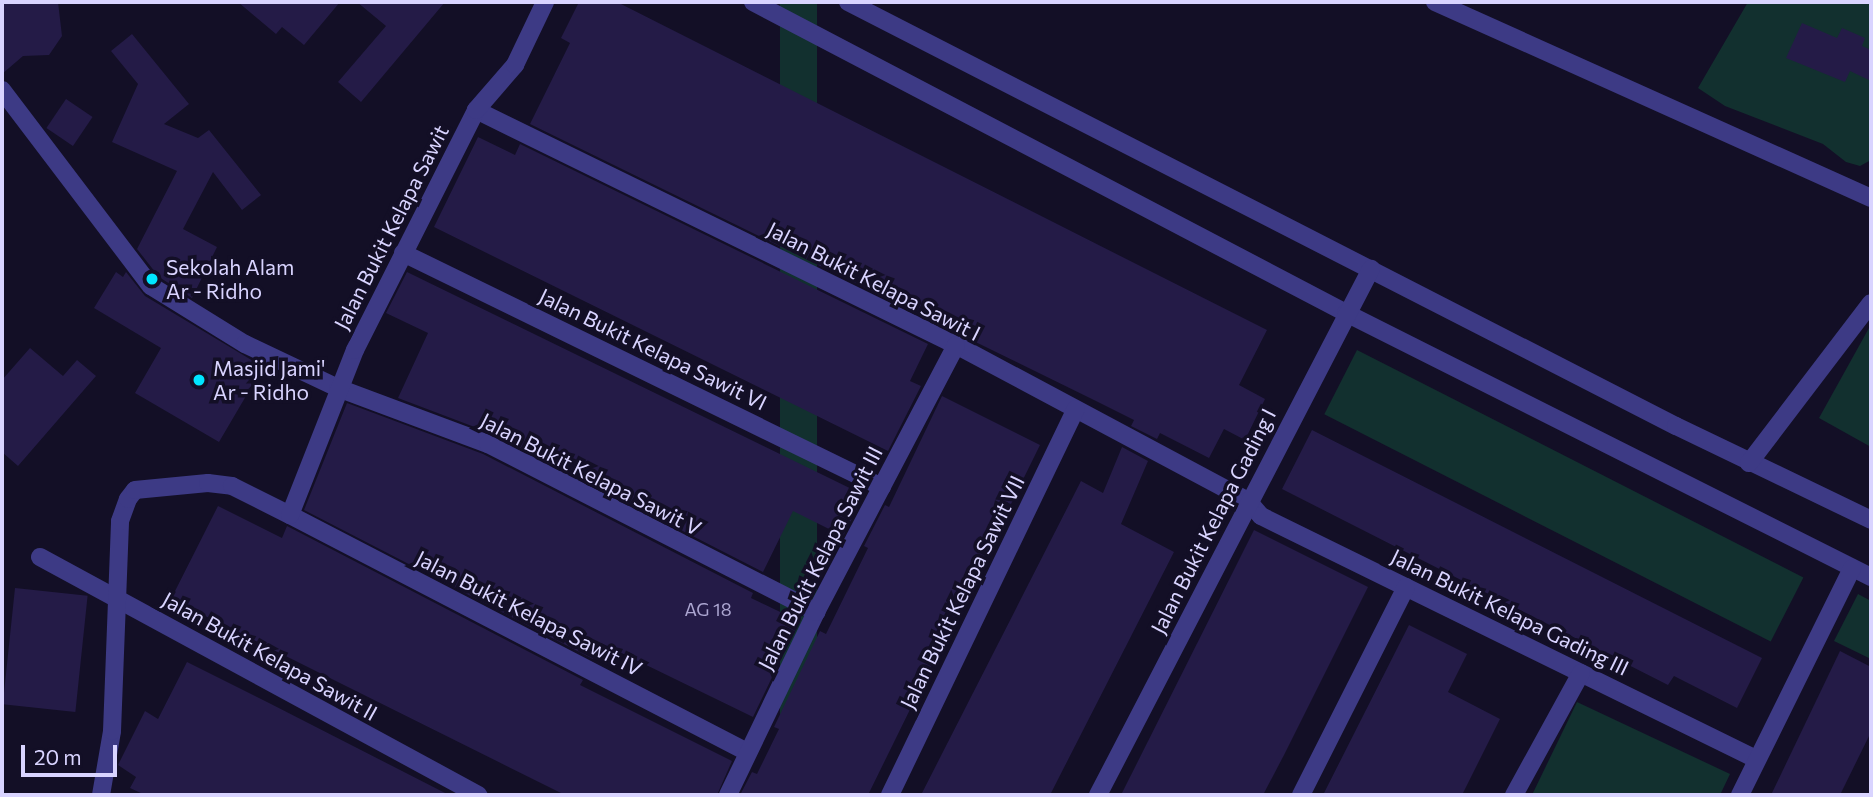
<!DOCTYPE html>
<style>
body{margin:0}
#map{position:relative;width:1873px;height:797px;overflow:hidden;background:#130f26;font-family:Commissioner,sans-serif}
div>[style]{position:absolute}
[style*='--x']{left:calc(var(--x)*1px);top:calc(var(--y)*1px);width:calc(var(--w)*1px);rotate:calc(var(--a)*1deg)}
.green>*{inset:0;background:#12302f;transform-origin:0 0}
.building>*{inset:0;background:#241b47;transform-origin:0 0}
.minor>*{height:18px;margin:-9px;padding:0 9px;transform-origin:9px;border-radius:9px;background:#3d3a85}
.dots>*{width:19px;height:19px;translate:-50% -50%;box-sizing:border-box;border:4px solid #130f26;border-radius:50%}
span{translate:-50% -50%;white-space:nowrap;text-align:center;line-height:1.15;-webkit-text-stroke:7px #130f26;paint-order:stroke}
.number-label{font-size:18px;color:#aca6d1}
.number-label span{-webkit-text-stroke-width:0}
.street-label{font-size:21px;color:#d9d4ff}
.poi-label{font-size:21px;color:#d9d4ff}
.left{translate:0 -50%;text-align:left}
.frame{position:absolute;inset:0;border:4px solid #d9d4ff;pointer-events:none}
.scale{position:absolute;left:21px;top:745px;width:96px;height:32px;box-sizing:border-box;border:4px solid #d9d4ff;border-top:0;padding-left:9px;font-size:21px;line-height:24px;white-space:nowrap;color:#d9d4ff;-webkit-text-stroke:5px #130f26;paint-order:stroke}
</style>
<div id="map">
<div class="green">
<div style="left:780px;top:2px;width:37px;height:1223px"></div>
<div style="clip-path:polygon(1748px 2px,1871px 2px,1871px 160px,1860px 166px,1846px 162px,1823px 144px,1725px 106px,1698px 88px)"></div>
<div style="clip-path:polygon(1869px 328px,1871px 329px,1871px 447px,1819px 418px)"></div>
<div style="left:1357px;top:350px;width:501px;height:72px;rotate:27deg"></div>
<div style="clip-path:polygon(1858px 594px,1871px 601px,1871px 659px,1834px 641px)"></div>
<div style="clip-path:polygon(1577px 702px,1730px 774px,1720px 795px,1532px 795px)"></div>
</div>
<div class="building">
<div style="clip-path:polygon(2px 2px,58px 2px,62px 36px,49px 55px,23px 56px,2px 74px)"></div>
<div style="clip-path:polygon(238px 2px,340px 2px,304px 45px,282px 27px,276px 34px)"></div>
<div style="clip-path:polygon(357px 2px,445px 2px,361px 102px,338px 82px,386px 26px)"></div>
<div style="clip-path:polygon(579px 2px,617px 2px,1267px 330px,1239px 385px,1265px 399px,1245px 440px,1224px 429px,1209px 458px,1160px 433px,1157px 439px,1131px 426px,1134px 420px,1098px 402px,530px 124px,570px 43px,561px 38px)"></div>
<div style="clip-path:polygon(1802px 23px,1837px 38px,1842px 28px,1865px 38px,1862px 46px,1871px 50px,1871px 81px,1850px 71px,1845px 82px,1786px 58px)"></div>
<div style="clip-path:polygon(132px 34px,189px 104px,164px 124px,198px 138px,209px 130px,261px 195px,242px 210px,213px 172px,183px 229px,217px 247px,192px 298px,159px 277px,137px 249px,177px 171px,112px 142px,138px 84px,111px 51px)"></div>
<div style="left:66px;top:99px;width:32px;height:35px;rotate:34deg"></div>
<div style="clip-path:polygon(478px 137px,515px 155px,520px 144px,928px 344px,910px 381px,921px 386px,888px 451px,434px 227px)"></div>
<div style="clip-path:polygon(116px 272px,123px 277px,126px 272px,145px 296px,263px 367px,219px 442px,135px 393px,161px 348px,94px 308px)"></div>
<div style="clip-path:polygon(407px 272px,864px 495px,843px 536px,793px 511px,763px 572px,493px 434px,398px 398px,428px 333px,386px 313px)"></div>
<div style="clip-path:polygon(30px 348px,63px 376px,77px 360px,96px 376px,18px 466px,2px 452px,2px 380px)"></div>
<div style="clip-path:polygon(942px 396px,1040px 445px,868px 795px,740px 795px,752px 772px,757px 774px,779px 729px,774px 727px,820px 631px,826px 634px,868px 548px,864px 546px,885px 505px,889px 507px)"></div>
<div style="clip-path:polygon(347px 403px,483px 454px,753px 593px,751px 598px,799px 621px,753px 717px,601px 643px,593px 659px,304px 510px)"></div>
<div style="clip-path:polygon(1312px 430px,1762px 658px,1737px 708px,1674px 676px,1668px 685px,1282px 489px)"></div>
<div style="clip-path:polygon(1122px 447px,1148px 461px,1121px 524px,1174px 552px,1050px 795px,921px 795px,1081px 481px,1103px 493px)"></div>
<div style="clip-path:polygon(218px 506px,282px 538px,287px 526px,583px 680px,580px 685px,732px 761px,717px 795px,565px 795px,171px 599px)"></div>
<div style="clip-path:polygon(1254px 530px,1368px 587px,1284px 755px,1263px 795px,1121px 795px)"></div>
<div style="left:15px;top:588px;width:73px;height:117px;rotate:6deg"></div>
<div style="clip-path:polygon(1409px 625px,1467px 654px,1448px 692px,1500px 719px,1462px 795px,1323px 795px)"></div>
<div style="clip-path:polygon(1840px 651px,1871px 667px,1871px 732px,1840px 795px,1771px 795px)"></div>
<div style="clip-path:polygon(187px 662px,269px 703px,449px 795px,145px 795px,130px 788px,136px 777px,118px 765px,145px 711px,158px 719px)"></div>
</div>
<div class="minor">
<div style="--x:753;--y:2;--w:670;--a:27.67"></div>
<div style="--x:1346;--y:313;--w:588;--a:26.7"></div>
<div style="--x:848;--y:2;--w:930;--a:27.12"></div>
<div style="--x:1676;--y:426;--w:216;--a:25.7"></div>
<div style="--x:1435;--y:2;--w:478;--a:24.2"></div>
<div style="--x:2;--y:90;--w:246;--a:52.8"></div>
<div style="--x:151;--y:286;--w:110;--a:31.7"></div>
<div style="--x:245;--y:344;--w:103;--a:25.3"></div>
<div style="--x:338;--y:388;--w:160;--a:20.5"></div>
<div style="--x:488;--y:444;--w:369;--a:27.1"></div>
<div style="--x:476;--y:110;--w:534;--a:26.09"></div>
<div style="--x:956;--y:345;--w:331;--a:28.1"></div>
<div style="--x:1248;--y:501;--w:20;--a:49"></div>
<div style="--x:1261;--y:516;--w:551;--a:26.15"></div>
<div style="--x:403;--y:253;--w:533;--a:26.04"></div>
<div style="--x:1749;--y:463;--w:201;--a:-52.7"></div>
<div style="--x:290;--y:515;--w:515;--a:27.41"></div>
<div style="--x:40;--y:557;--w:499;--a:28.5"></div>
<div style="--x:101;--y:795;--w:65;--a:-80.2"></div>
<div style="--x:112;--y:731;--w:210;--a:-87.8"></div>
<div style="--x:120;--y:521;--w:23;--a:-70"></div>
<div style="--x:128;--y:499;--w:11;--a:-52"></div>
<div style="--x:135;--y:490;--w:73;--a:-5.5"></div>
<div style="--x:208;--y:483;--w:24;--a:7"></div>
<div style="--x:232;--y:486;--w:65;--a:26.6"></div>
<div style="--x:290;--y:515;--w:177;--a:-68.5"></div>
<div style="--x:355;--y:350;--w:269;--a:-63.2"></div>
<div style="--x:476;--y:110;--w:60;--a:-49.1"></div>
<div style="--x:515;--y:65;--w:70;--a:-64.5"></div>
<div style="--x:728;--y:795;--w:203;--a:-64.3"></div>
<div style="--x:816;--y:612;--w:301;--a:-62.3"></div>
<div style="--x:890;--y:795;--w:428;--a:-64.3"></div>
<div style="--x:1098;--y:795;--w:593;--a:-62.57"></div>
<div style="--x:1301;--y:795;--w:233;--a:-63.2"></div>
<div style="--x:1514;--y:795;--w:139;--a:-61.2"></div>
<div style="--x:1740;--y:795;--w:253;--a:-63.7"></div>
</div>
<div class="dots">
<div style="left:152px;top:279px;background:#00e5ff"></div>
<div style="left:199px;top:380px;background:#00e5ff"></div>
</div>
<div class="number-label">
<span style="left:708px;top:609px">AG 18</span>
</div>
<div class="street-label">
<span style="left:391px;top:227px;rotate:-63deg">Jalan Bukit Kelapa Sawit</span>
<span style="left:874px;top:281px;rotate:27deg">Jalan Bukit Kelapa Sawit I</span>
<span style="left:653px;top:349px;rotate:26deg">Jalan Bukit Kelapa Sawit VI</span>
<span style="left:591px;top:474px;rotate:27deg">Jalan Bukit Kelapa Sawit V</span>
<span style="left:1213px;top:521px;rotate:-63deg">Jalan Bukit Kelapa Gading I</span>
<span style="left:820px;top:558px;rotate:-63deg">Jalan Bukit Kelapa Sawit III</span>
<span style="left:962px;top:592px;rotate:-64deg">Jalan Bukit Kelapa Sawit VII</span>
<span style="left:1510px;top:612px;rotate:26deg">Jalan Bukit Kelapa Gading III</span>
<span style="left:529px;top:613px;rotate:27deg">Jalan Bukit Kelapa Sawit IV</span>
<span style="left:270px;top:656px;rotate:29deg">Jalan Bukit Kelapa Sawit II</span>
</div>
<div class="poi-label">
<span class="left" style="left:166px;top:279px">Sekolah Alam<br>Ar - Ridho</span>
<span class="left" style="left:213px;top:380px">Masjid Jami'<br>Ar - Ridho</span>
</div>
<div class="frame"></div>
<div class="scale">20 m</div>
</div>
